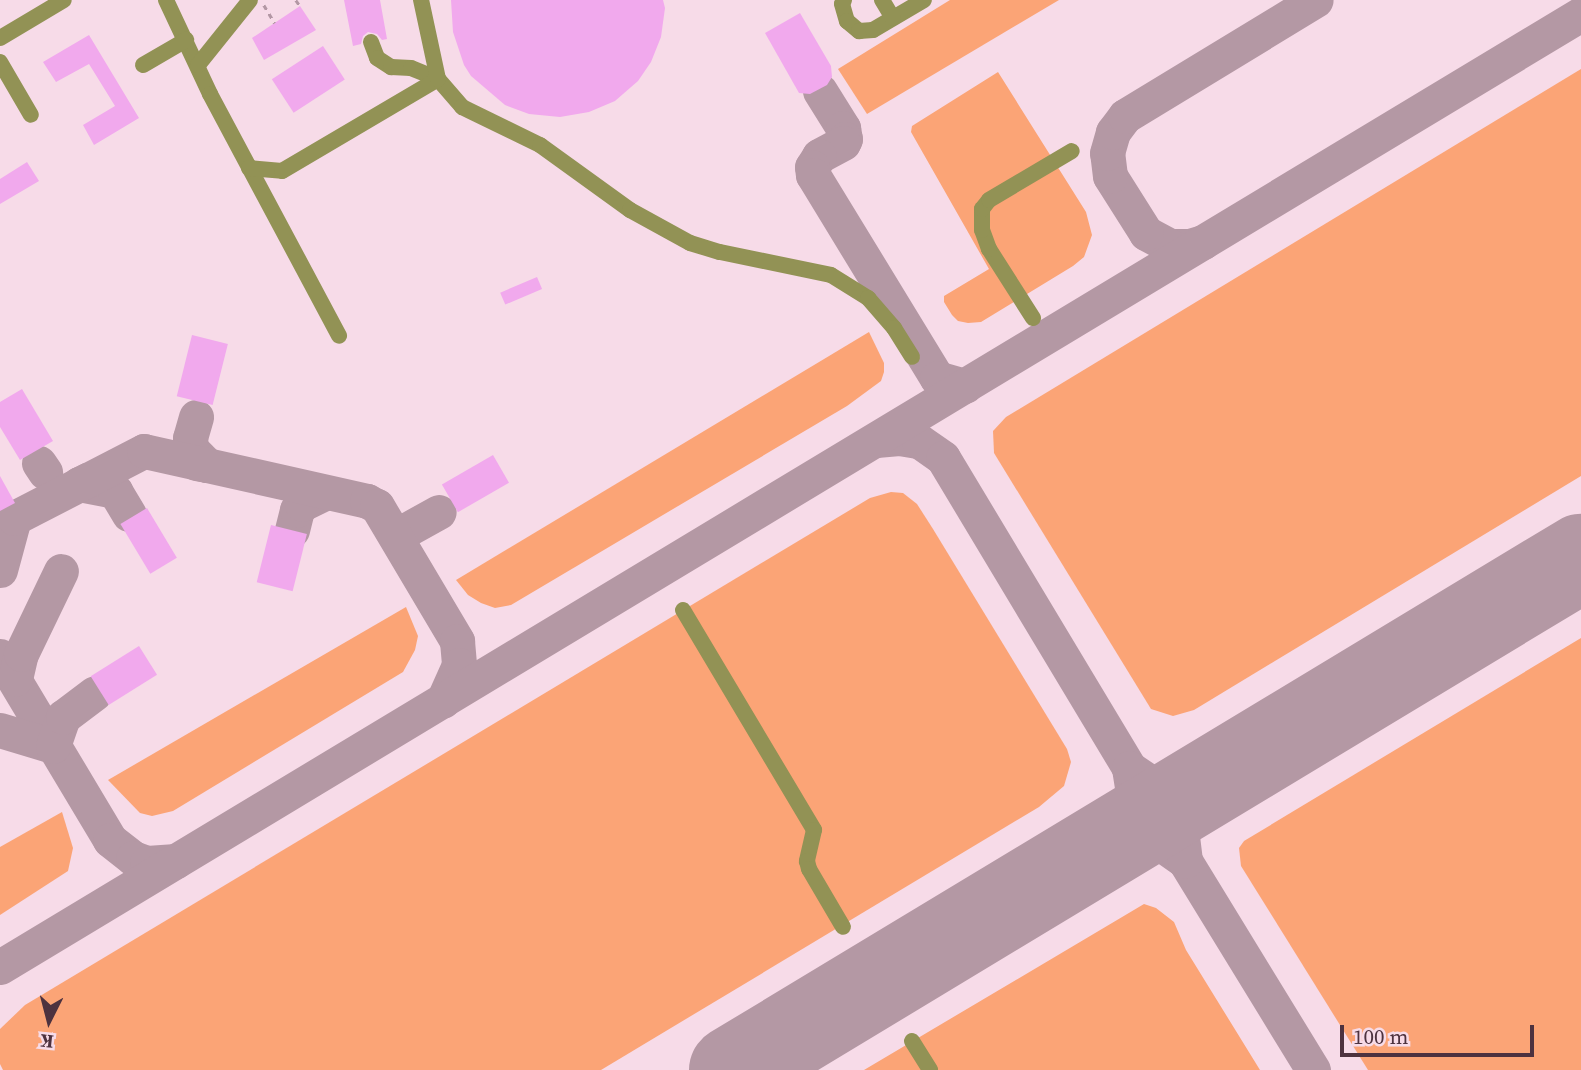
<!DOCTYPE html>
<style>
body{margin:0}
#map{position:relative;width:1581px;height:1070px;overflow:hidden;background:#f7dbe8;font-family:"Source Serif 4",serif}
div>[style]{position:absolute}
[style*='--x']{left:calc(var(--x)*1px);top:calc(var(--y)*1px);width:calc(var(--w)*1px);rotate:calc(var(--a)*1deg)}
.green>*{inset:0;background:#fba476}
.taxiway>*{height:35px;margin:-17.5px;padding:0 17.5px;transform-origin:17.5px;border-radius:17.5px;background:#b498a4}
.runway>*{height:88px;margin:-44px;padding:0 44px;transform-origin:44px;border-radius:44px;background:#b498a4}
.building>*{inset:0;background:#f1a9ed;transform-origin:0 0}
.path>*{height:2.5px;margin-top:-1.25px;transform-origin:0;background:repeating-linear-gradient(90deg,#b397a4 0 5px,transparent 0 10px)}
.minor>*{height:16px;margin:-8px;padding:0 8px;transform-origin:8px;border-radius:8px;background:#929255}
span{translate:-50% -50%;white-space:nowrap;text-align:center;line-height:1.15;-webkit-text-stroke:5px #f7dbe8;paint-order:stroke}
.north{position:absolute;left:14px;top:986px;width:70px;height:70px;-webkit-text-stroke:5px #f7dbe8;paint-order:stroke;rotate:186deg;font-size:19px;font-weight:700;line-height:28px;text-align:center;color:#4d323f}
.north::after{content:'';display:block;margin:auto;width:24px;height:32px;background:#4d323f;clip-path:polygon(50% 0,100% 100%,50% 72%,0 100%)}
.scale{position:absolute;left:1340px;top:1025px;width:194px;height:32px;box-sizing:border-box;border:4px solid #4d323f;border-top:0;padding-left:9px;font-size:21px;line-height:24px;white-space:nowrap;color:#4d323f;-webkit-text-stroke:5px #f7dbe8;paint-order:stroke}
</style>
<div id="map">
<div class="green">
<div style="clip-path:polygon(950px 0,1059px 0,867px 114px,838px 69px)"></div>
<div style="clip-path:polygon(1581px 69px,1581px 476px,1194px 710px,1173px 716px,1151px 709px,994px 453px,993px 431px,1006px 417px)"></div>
<div style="clip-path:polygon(998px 72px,1086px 212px,1092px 235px,1084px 257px,1073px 266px,981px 322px,968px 323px,958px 321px,952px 315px,944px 302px,944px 296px,989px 269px,911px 132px,912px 126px)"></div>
<div style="clip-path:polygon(869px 332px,884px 363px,884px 372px,881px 381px,847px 406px,511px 605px,495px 608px,481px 603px,468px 595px,456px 580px)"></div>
<div style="clip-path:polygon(891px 492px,903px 493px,917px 504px,933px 529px,1067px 749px,1071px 762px,1064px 786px,1039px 807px,601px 1070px,3px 1070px,0 1064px,0 1029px,25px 1005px,870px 498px)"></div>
<div style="clip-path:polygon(406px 607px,418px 636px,415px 650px,403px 672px,173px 811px,152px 816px,140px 813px,108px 780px)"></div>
<div style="clip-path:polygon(1581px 638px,1581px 1070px,1368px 1070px,1241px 866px,1239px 848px,1244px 841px)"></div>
<div style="clip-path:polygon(62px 812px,73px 848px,68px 871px,0 915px,0 847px)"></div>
<div style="clip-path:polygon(1144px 904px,1156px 908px,1174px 922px,1186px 950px,1260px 1070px,864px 1070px)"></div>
</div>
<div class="taxiway">
<div style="--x:820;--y:91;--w:44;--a:58.1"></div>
<div style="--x:843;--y:128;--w:11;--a:80"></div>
<div style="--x:845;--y:139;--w:4;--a:117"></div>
<div style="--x:843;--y:143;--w:27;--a:152"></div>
<div style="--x:819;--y:156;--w:13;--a:122"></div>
<div style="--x:812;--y:167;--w:8;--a:83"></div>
<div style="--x:813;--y:175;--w:238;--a:58.6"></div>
<div style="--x:937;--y:378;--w:29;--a:16"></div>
<div style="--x:1203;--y:242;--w:14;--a:163"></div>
<div style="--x:1190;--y:246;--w:20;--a:180"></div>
<div style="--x:1170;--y:246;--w:27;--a:-152"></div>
<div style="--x:1146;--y:233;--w:67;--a:-122.3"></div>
<div style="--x:1110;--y:176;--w:23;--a:-97"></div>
<div style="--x:1107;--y:153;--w:22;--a:-74"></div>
<div style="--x:1113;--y:132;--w:20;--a:-53"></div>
<div style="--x:1125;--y:116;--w:223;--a:-31.3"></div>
<div style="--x:876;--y:440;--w:23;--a:-5"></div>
<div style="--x:899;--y:438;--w:20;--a:9"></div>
<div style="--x:919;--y:441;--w:29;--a:35"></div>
<div style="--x:943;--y:458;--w:362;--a:59"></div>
<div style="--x:1129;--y:768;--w:24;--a:81"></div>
<div style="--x:1133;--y:792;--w:47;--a:107.3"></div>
<div style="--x:1119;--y:837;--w:39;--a:7"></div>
<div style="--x:1158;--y:842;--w:33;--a:35"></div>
<div style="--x:1185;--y:861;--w:245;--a:58.5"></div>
<div style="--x:39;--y:463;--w:11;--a:56"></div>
<div style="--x:196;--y:463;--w:11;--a:10"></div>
<div style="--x:207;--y:465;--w:23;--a:-135"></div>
<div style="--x:191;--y:449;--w:11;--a:-95"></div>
<div style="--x:190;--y:438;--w:22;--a:-74"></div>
<div style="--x:87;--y:480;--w:9;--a:153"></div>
<div style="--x:79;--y:484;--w:37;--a:11"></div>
<div style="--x:115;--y:491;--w:27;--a:59"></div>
<div style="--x:408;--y:529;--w:35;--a:-29"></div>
<div style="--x:292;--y:530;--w:21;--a:-76"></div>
<div style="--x:297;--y:510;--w:8;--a:-50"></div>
<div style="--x:302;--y:504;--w:25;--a:-26"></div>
<div style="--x:0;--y:570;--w:54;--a:-74.9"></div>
<div style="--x:14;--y:518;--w:146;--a:-27.3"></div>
<div style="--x:144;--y:451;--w:229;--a:12.6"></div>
<div style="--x:367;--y:501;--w:11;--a:27"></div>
<div style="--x:377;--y:506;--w:157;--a:59.3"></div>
<div style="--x:457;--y:641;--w:24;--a:85"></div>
<div style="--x:459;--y:665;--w:39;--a:114"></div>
<div style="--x:0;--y:656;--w:214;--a:59.1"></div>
<div style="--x:110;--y:840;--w:29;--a:38"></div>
<div style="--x:133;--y:858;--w:15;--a:20"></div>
<div style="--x:147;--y:863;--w:29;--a:-4"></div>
<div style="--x:15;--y:679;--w:26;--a:-77"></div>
<div style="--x:21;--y:654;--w:92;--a:-64.3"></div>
<div style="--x:0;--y:730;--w:55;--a:16.8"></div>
<div style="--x:53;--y:746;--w:31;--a:-71"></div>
<div style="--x:63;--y:717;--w:39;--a:-37"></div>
<div style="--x:1129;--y:768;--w:32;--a:34"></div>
<div style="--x:1156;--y:786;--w:43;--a:4"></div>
<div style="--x:1185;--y:861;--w:32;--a:-97"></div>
<div style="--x:1181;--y:829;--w:44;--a:-65.8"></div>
<div style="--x:0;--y:967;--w:1846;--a:-31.08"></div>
</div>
<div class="runway">
<div style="--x:733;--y:1070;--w:991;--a:-31.12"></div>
</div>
<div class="building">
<div style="clip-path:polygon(344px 0,380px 0,387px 39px,382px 40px,377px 34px,368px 32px,363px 36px,361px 44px,353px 46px)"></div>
<div style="clip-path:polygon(451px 0,663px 0,665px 8px,661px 37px,651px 62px,638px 81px,615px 101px,589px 112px,560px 117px,529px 114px,505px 105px,471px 76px,464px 65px,453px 32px)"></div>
<div style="clip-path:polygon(300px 6px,316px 30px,264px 60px,252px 38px)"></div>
<div style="clip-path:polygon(800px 13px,831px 66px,832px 77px,827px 85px,810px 94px,799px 93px,765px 33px)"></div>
<div style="clip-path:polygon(89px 35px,139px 118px,94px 145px,83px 125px,115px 106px,89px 64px,56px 82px,43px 62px)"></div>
<div style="left:323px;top:46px;width:40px;height:61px;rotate:57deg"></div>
<div style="clip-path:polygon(27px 162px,39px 181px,0 204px,0 179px)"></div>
<div style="left:537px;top:277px;width:13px;height:40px;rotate:67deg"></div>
<div style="left:192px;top:335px;width:37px;height:63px;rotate:14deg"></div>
<div style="clip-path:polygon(22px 389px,53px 441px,20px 460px,0 427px,0 402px)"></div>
<div style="left:493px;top:455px;width:32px;height:59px;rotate:60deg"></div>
<div style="clip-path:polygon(0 476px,15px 503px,0 511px)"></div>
<div style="left:147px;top:508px;width:58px;height:31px;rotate:59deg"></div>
<div style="left:271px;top:525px;width:37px;height:59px;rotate:14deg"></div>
<div style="left:139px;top:646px;width:34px;height:57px;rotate:58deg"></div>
</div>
<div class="path">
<div style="--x:296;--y:0;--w:7;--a:56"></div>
<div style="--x:264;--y:5;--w:21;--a:59"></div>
</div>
<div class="minor">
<div style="--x:166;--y:0;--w:104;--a:64.9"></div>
<div style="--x:210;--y:94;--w:274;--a:61.9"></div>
<div style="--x:844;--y:0;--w:4;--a:117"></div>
<div style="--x:842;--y:4;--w:18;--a:74"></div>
<div style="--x:847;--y:21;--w:16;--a:40"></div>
<div style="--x:859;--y:31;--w:14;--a:-4"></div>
<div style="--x:873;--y:30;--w:59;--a:-30.5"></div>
<div style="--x:882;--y:0;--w:21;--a:59"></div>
<div style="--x:0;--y:38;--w:74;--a:-30.7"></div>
<div style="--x:371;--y:42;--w:17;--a:69"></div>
<div style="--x:377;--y:58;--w:17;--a:33"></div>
<div style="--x:391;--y:67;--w:20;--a:3"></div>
<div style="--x:411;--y:68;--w:29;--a:22"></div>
<div style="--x:438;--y:79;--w:37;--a:49"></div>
<div style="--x:462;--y:107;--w:87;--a:26"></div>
<div style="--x:540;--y:145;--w:111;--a:35.8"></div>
<div style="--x:630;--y:210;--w:68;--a:28.8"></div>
<div style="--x:690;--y:243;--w:31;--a:17"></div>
<div style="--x:720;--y:252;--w:113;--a:11.7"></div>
<div style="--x:831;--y:275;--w:44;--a:31.9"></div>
<div style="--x:868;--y:298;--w:40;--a:49"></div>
<div style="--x:894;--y:328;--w:34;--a:58"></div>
<div style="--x:0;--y:62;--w:61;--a:59.7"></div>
<div style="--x:143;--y:65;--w:50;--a:-30.2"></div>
<div style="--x:198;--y:65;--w:83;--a:-51.3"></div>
<div style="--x:249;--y:168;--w:33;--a:5"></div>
<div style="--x:282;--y:171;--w:181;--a:-30.5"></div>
<div style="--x:438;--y:79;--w:81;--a:-102.1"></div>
<div style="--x:1033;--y:318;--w:82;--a:-122.5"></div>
<div style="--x:989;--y:249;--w:20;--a:-110"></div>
<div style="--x:982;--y:230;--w:21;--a:-90"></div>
<div style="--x:982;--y:209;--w:11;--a:-52"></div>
<div style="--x:989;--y:200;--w:96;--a:-30.6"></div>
<div style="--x:683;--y:610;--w:256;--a:59.2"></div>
<div style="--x:814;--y:830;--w:32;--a:103"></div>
<div style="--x:807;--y:861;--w:8;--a:76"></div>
<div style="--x:809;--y:869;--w:67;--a:59.6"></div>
<div style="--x:912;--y:1041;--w:34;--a:58"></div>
</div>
<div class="north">K</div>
<div class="scale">100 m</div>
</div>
